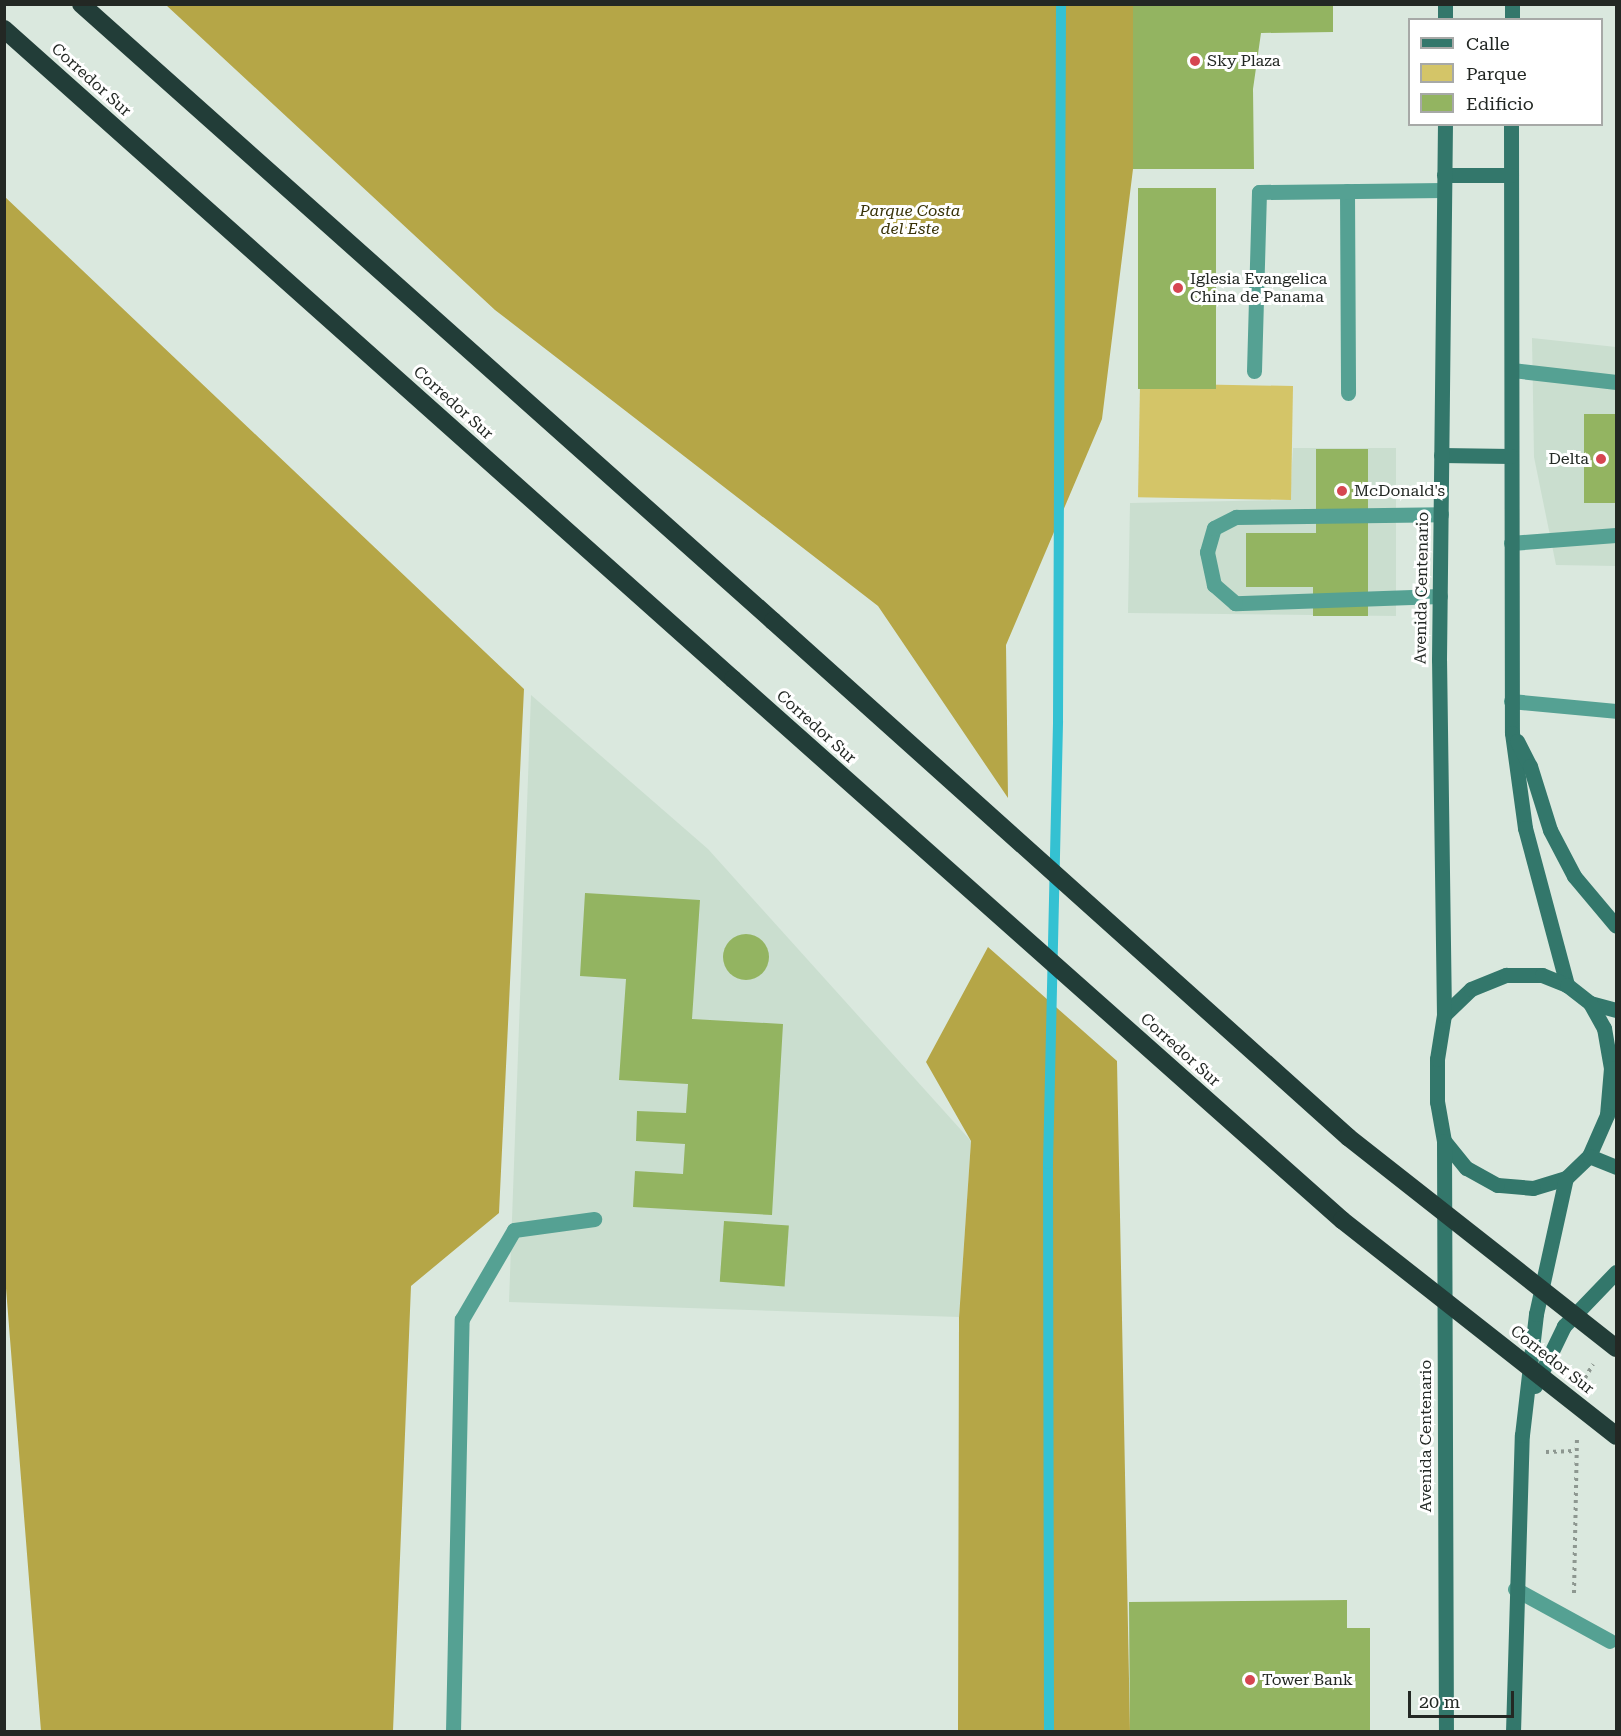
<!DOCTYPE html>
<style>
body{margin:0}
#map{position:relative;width:1621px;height:1736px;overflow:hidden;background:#dae8de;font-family:"Roboto Serif",serif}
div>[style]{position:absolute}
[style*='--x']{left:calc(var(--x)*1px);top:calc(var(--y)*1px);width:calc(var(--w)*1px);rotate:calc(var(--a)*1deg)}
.built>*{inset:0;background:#cadecf}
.green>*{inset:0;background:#d4c568;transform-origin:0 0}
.forest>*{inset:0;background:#b5a647}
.stream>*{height:10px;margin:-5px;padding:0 5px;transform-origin:5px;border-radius:5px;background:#34c1d2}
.building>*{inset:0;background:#93b461;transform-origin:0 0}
.round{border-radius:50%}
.path>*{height:4px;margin-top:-2px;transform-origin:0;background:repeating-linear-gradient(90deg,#8d9790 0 3px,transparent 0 7.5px)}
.lane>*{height:15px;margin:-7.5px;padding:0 7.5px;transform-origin:7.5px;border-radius:7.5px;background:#55a193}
.secondary>*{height:15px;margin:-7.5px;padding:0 7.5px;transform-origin:7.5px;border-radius:7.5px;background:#33776b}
.highway>*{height:18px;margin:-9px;padding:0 9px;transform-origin:9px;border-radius:9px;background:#223d38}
.highway-bridge>*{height:18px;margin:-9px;padding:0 9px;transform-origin:9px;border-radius:9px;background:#223d38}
.dots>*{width:16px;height:16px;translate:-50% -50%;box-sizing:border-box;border:3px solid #fff;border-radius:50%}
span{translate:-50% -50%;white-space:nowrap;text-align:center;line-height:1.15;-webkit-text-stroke:6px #fff;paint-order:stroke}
.poi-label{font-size:16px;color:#232824}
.left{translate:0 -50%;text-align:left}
.right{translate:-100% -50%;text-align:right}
.street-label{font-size:16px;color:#232824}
.park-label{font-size:16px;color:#383208;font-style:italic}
.frame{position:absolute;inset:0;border:6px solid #232824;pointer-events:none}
.legend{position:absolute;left:1408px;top:18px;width:195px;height:108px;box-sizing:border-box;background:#fff;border:2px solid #a7a9a7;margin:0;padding:8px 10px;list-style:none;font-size:18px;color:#232824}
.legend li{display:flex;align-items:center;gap:12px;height:30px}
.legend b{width:30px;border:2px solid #a7a9a7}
.scale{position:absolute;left:1408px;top:1691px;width:106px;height:27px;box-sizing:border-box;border:3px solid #232824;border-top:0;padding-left:8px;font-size:18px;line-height:21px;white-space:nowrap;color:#232824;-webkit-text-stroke:4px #fff;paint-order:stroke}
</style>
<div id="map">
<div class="built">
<div style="clip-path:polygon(1532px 338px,1616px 347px,1616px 566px,1556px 565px,1534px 457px)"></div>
<div style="clip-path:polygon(1293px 448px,1396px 448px,1396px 616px,1128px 613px,1130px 503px,1290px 500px)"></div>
<div style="clip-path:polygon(531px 695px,708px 849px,971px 1141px,959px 1317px,509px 1302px)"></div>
</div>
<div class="green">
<div style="left:1293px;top:386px;width:114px;height:153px;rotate:91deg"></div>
</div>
<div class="forest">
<div style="clip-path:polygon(166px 5px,1133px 5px,1133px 169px,1102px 419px,1006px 645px,1008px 798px,878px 606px,495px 310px)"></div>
<div style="clip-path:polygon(4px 196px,524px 689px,499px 1213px,411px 1286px,393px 1731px,41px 1731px,4px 1263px)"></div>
<div style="clip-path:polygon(988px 947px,1117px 1061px,1130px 1731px,958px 1731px,959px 1318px,971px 1141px,926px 1062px)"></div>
</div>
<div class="stream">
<div style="--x:1049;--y:1732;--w:568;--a:-90.1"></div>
<div style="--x:1048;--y:1164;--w:443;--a:-88.7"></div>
<div style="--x:1058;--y:721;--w:717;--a:-89.76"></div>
</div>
<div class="building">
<div style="clip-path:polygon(1133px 4px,1333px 4px,1333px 32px,1261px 33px,1253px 89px,1254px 169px,1133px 169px)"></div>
<div style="left:1138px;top:188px;width:78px;height:201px"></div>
<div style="left:1616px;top:414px;width:89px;height:32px;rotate:90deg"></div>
<div style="clip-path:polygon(1316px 449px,1368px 449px,1368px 616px,1313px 616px,1313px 587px,1246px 587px,1246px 533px,1316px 533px)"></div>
<div style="clip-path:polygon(585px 893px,700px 900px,692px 1019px,783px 1024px,772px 1215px,633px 1207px,635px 1171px,683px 1174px,685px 1144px,636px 1141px,637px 1111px,686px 1113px,688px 1084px,619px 1080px,626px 979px,580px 976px)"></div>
<div class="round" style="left:723px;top:934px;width:46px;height:46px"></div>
<div style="left:724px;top:1221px;width:65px;height:61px;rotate:4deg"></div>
<div style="clip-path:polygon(1347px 1600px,1347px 1628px,1370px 1628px,1370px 1732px,1130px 1732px,1129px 1602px)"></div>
</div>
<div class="path">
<div style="--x:1585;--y:1378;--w:16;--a:-60"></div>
<div style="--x:1546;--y:1452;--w:29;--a:-2"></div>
<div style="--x:1574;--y:1593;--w:154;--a:-88.9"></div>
</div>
<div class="lane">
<div style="--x:1347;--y:191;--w:202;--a:89.7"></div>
<div style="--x:1512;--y:370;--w:105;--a:6.6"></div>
<div style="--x:1254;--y:371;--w:179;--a:-88.4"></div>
<div style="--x:1259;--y:192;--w:185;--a:-0.6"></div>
<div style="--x:1511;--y:543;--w:105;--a:-4.4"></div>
<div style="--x:1440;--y:596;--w:205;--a:178"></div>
<div style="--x:1235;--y:603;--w:28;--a:-139"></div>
<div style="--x:1214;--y:585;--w:34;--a:-102"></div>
<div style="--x:1207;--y:552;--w:25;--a:-74"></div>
<div style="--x:1214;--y:528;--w:25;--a:-27"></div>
<div style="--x:1236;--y:517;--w:205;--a:-0.8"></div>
<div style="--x:1511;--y:701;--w:105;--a:5.4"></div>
<div style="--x:1515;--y:1589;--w:108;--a:28.7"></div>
<div style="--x:453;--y:1732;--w:413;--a:-88.8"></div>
<div style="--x:462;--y:1319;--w:103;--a:-59.7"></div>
<div style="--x:514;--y:1230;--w:81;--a:-7.8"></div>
</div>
<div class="secondary">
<div style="--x:1445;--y:20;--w:16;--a:-90"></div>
<div style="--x:1512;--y:20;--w:16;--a:-90"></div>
<div style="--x:1511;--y:124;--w:609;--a:89.91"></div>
<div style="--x:1512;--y:733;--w:96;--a:82.2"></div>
<div style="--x:1525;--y:828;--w:163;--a:75"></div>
<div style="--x:1444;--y:175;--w:67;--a:0"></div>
<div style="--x:1441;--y:455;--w:70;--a:0.8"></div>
<div style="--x:1517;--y:741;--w:28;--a:63"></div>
<div style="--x:1530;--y:766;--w:67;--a:72.6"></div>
<div style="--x:1550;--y:830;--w:52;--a:62.4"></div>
<div style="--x:1574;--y:876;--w:65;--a:50"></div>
<div style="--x:1590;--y:1003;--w:27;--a:15"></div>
<div style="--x:1444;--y:1015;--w:37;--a:-44"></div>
<div style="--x:1471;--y:989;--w:38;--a:-22"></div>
<div style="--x:1506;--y:975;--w:36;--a:0"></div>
<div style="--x:1542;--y:975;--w:27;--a:22"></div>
<div style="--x:1567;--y:985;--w:29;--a:38"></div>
<div style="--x:1590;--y:1003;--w:29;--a:61"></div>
<div style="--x:1604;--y:1028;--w:41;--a:80.1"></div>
<div style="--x:1611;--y:1068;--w:47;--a:94.9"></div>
<div style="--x:1607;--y:1115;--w:45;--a:113.7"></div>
<div style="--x:1589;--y:1156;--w:32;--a:136"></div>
<div style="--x:1566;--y:1178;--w:34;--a:163"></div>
<div style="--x:1533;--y:1188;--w:36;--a:-175"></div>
<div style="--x:1497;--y:1185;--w:35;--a:-151"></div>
<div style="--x:1466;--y:1168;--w:35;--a:-129"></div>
<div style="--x:1444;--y:1141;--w:40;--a:-100"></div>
<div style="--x:1437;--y:1102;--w:43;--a:-90"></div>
<div style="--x:1437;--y:1059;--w:45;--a:-81"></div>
<div style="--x:1444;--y:1015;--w:355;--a:-90.8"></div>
<div style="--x:1439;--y:660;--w:536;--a:-89.36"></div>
<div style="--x:1444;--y:1141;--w:591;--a:89.81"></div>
<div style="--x:1589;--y:1156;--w:29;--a:22"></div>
<div style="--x:1535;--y:1386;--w:67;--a:-64.2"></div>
<div style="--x:1564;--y:1326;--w:75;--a:-46.1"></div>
<div style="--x:1513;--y:1732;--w:297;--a:-88.3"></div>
<div style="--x:1522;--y:1435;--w:122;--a:-83.4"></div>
<div style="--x:1536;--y:1314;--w:139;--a:-77.6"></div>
</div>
<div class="highway">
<div style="--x:81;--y:4;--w:927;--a:41.72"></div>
<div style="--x:4;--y:29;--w:977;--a:41.72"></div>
</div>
<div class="highway-bridge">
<div style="--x:773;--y:621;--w:773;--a:41.9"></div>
<div style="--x:1348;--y:1137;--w:341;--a:38.2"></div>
<div style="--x:733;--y:679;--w:815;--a:41.62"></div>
<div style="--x:1342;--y:1220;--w:349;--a:38.2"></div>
</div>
<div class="dots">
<div style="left:1195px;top:61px;background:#d64651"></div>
<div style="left:1178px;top:288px;background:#d64651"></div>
<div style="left:1601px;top:459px;background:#d64651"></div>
<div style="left:1342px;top:491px;background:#d64651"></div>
<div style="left:1250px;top:1680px;background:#d64651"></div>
</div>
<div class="poi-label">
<span class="left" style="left:1207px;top:61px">Sky Plaza</span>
<span class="left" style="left:1190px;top:288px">Iglesia Evangelica<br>China de Panama</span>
<span class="right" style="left:1589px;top:459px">Delta</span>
<span class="left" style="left:1354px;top:491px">McDonald's</span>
<span class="left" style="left:1262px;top:1680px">Tower Bank</span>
</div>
<div class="street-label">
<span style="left:91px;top:80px;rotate:42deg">Corredor Sur</span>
<span style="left:453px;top:403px;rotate:42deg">Corredor Sur</span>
<span style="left:1422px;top:588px;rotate:-89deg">Avenida Centenario</span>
<span style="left:816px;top:727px;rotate:42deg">Corredor Sur</span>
<span style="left:1180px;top:1050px;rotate:42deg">Corredor Sur</span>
<span style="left:1552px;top:1360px;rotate:38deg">Corredor Sur</span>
<span style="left:1426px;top:1436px;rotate:-90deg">Avenida Centenario</span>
</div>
<div class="park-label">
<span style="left:910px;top:220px">Parque Costa<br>del Este</span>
</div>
<div class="frame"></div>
<ul class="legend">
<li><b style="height:8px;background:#33776b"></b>Calle</li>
<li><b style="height:16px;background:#d4c568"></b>Parque</li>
<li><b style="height:16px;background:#93b461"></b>Edificio</li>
</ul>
<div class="scale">20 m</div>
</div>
